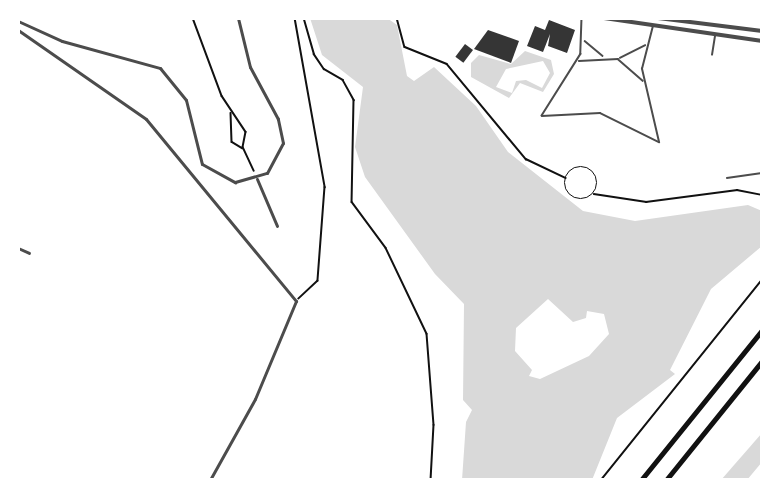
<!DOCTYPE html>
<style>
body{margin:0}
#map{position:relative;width:780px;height:498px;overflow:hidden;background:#fff;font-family:Karla,sans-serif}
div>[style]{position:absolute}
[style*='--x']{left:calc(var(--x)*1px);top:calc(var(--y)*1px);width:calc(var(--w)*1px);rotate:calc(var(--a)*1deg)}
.water>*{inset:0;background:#d9d9d9}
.building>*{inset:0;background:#353535;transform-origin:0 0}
.path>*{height:1.5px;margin:-0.75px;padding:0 0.75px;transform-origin:0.75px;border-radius:0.75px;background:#111}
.path>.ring{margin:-0.75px;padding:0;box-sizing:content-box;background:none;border:1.5px solid #111;border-radius:50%}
.service>*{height:1.5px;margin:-0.75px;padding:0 0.75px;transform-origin:0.75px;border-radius:0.75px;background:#4c4c4c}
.minor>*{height:3px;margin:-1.5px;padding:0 1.5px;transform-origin:1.5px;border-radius:1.5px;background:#4c4c4c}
.tertiary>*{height:4px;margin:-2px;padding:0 2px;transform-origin:2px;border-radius:2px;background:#4c4c4c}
.motorway>*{height:5px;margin:-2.5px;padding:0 2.5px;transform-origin:2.5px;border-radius:2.5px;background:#111}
span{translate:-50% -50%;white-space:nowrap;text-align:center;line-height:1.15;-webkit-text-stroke:5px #fff;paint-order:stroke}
.frame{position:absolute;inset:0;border:20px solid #fff;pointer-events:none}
</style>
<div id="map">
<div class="water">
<div style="clip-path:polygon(evenodd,310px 18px,387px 18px,397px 25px,407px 76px,414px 81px,434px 67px,476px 106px,508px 152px,583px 211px,635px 221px,748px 205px,762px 211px,762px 246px,711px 289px,670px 370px,675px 374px,617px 418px,592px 480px,462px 480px,466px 422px,472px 410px,463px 400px,464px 304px,435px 274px,365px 177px,355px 147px,363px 87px,322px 55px,310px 18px,548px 299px,573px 322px,586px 318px,587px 311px,604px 314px,609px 334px,589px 356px,540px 379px,529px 376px,532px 370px,515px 351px,516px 328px,548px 299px)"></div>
<div style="clip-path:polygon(evenodd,525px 51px,551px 60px,554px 74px,543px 92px,520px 83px,509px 98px,471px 77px,471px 63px,479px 55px,511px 64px,525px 51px,543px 61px,550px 73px,542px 88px,526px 80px,516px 81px,512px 93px,496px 87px,506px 69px,543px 61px)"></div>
<div style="clip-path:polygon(762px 433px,762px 462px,747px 480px,721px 480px)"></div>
</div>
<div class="building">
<div style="clip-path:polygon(549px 20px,575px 30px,567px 53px,548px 46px,550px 34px,543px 52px,527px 46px,535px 26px,545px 30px)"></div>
<div style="clip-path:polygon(488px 30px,519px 41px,511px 63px,474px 49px)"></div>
<div style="left:465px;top:44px;width:10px;height:16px;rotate:37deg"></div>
</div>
<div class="path">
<div style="--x:193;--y:18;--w:83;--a:69.6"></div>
<div style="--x:222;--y:96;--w:43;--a:56.3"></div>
<div style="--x:246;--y:132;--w:15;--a:101"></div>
<div style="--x:243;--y:147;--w:26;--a:65"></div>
<div style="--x:295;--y:18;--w:172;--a:79.9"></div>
<div style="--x:325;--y:187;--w:94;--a:94.3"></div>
<div style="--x:318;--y:281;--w:26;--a:137"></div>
<div style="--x:304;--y:18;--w:37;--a:74"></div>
<div style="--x:314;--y:54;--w:18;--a:56"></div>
<div style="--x:324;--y:69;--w:22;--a:30"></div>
<div style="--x:343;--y:80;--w:23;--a:61"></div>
<div style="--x:354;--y:100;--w:102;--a:91.1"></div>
<div style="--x:352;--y:202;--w:57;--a:53.5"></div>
<div style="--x:386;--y:248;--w:95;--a:64.5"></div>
<div style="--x:427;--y:334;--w:91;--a:85.6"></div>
<div style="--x:434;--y:425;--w:55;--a:93.1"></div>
<div style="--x:397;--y:18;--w:30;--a:75"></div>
<div style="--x:405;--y:47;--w:45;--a:22"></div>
<div style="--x:447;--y:64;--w:124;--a:50.3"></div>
<div style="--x:526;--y:159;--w:44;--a:25.4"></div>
<div style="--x:231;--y:113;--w:29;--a:88"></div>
<div style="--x:232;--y:142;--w:12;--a:31"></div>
<div class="ring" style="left:565px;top:167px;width:30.5px;height:30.5px"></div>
<div style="--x:594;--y:194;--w:53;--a:8.7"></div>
<div style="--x:646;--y:202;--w:92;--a:-7.5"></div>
<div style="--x:737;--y:190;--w:25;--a:11"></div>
<div style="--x:601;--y:480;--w:257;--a:-51.2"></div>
</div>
<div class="service">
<div style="--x:451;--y:18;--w:1;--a:0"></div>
<div style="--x:582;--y:18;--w:36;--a:92"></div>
<div style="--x:581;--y:54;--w:73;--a:122.2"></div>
<div style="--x:542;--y:116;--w:58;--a:-3"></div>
<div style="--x:600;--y:113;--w:66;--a:26.2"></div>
<div style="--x:659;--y:142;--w:75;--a:-103.1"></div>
<div style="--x:642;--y:69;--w:44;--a:-75.7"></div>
<div style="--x:585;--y:41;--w:23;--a:40"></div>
<div style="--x:712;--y:55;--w:20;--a:-81"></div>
<div style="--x:620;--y:58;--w:28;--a:-27"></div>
<div style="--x:579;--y:61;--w:39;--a:-3"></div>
<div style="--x:618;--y:59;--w:33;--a:41"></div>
<div style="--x:727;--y:178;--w:35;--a:-8"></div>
</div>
<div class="minor">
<div style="--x:18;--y:21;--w:48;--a:24.4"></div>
<div style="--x:62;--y:41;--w:102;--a:15.4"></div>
<div style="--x:160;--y:68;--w:41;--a:50.9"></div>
<div style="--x:186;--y:100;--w:66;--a:76"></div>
<div style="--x:202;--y:164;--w:38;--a:29"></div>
<div style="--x:235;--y:182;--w:33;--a:-16"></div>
<div style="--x:267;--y:173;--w:34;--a:-62"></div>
<div style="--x:283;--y:143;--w:25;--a:-102"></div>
<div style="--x:278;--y:119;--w:59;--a:-118.3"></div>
<div style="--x:250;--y:67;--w:50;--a:-103.8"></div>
<div style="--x:18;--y:30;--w:156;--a:34.8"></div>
<div style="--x:146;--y:119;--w:236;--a:50.5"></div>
<div style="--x:296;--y:301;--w:106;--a:112.7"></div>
<div style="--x:255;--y:399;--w:93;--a:119.1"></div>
<div style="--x:257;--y:179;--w:51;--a:66.9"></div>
<div style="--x:18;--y:248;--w:12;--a:24"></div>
</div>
<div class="tertiary">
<div style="--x:604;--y:18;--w:160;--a:8.3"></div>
<div style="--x:658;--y:18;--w:105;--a:7.1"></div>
</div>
<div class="motorway">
<div style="--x:641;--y:480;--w:193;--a:-51.1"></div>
<div style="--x:666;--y:480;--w:153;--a:-51.1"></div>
</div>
<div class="frame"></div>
</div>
